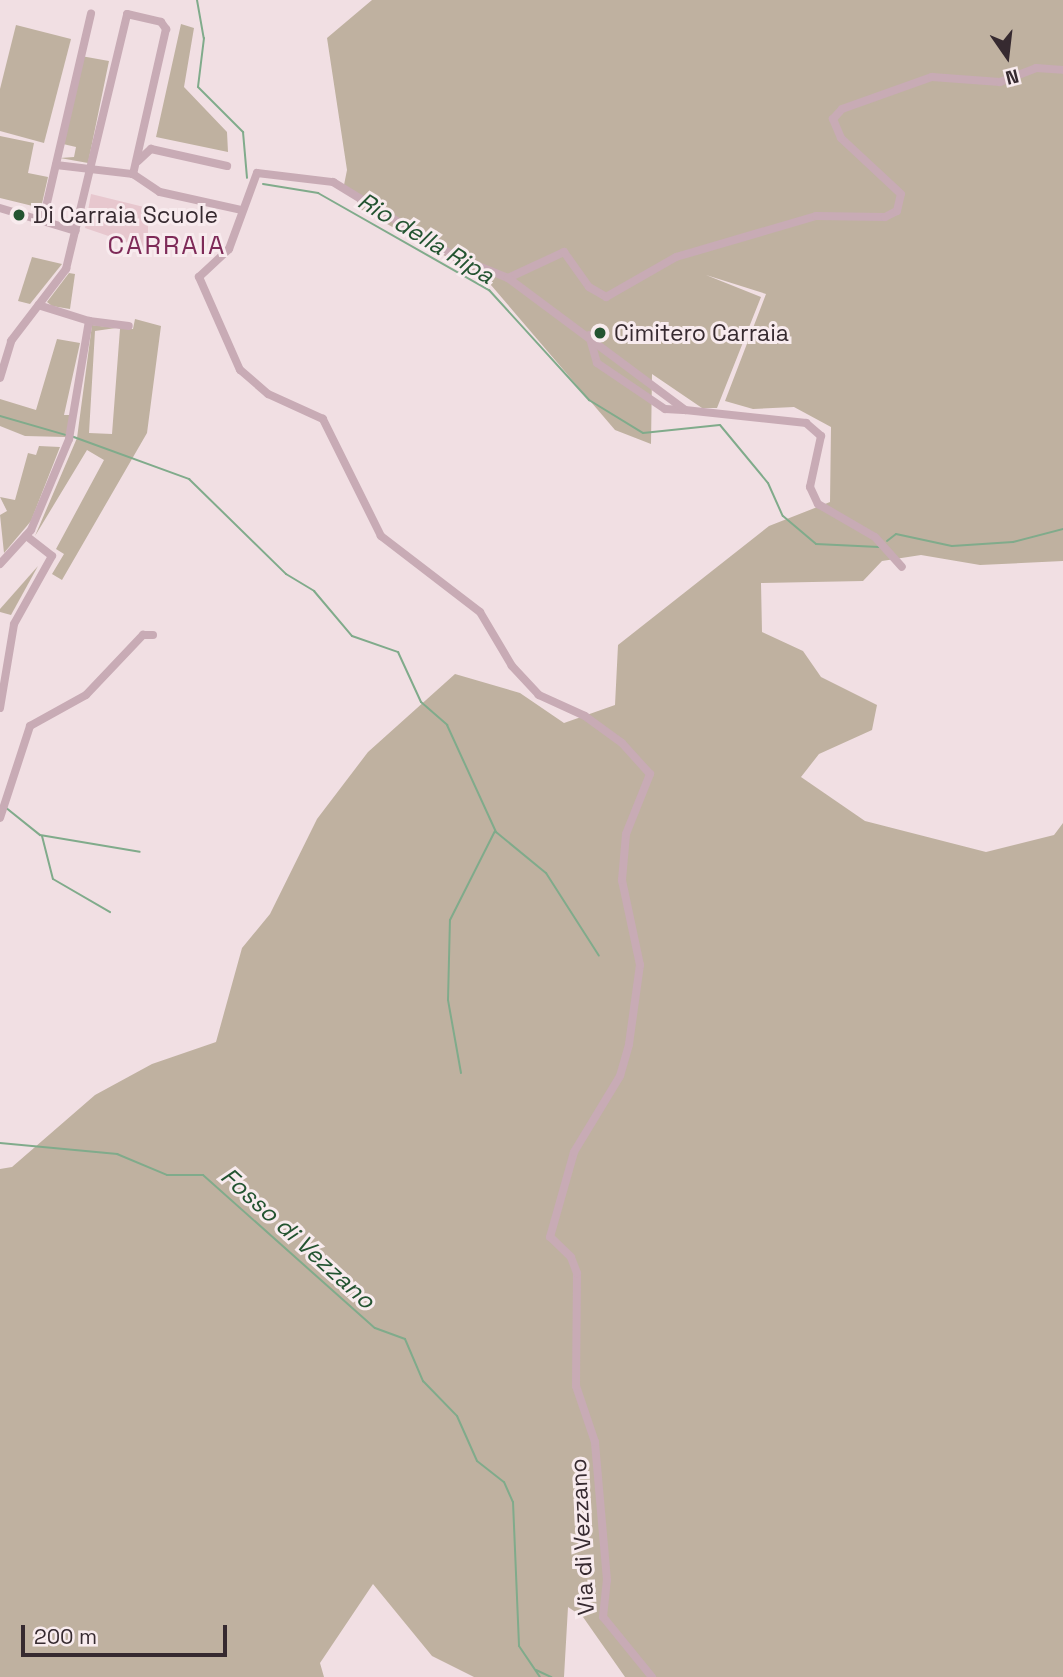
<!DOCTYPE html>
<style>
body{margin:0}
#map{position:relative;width:1063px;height:1677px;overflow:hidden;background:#f1dfe3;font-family:"Space Grotesk",sans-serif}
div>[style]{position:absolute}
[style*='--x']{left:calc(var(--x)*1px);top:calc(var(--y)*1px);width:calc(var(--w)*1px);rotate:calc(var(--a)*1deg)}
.green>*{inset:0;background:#bfb1a0}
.plaza>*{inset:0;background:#e7c7ce}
.stream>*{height:2px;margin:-1px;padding:0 1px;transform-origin:1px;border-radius:1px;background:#80ab8b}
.street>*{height:8px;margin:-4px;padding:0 4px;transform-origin:4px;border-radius:4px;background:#c8abb5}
.dots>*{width:19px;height:19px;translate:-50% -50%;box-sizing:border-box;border:4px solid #f8ebee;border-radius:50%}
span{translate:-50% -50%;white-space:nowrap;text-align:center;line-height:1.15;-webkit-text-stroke:6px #f8ebee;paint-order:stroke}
.poi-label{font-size:23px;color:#362a30}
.left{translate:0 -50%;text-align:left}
.street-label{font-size:23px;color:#362a30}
.water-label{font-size:24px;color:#235431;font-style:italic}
.quarter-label{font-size:26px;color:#7e2a58;letter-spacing:2px}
.north{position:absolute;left:972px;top:21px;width:70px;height:70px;-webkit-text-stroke:5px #f8ebee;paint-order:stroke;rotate:166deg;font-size:19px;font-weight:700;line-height:28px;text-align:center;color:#362a30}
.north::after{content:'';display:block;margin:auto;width:24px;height:32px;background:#362a30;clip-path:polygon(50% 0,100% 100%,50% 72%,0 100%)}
.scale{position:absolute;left:21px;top:1625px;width:206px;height:32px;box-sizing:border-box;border:4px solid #362a30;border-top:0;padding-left:9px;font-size:21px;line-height:24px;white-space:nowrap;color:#362a30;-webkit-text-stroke:5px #f8ebee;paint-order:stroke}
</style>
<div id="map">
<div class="green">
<div style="clip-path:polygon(372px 0,1063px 0,1063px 561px,980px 565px,921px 555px,882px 561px,863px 581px,761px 583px,762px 632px,803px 651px,821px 677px,877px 705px,872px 730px,819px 754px,801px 777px,865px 821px,986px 852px,1054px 835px,1063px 823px,1063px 1677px,625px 1677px,583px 1617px,568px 1607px,564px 1677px,474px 1677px,432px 1656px,373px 1584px,320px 1663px,324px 1677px,0 1677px,0 1169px,12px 1167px,95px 1095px,152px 1064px,216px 1042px,242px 948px,270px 914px,317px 819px,368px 752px,455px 674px,520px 693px,564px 723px,615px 705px,618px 645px,769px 526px,830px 502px,831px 427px,794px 407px,753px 409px,725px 401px,766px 294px,706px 275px,761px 297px,717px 408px,702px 408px,652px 374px,651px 444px,615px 430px,485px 278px,358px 208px,356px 193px,343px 190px,347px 170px,327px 38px)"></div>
<div style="clip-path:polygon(181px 24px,194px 28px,184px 87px,227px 132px,228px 152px,156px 137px)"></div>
<div style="clip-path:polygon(16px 25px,71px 39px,44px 143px,0 131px,0 89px)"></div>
<div style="clip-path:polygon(81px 56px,109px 61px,88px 163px,60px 158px,74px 157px,76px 147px,63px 144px)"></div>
<div style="clip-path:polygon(0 136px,34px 143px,28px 173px,48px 177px,41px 208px,0 198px)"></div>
<div style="clip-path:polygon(32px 257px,62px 264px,30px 304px,18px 301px)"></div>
<div style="clip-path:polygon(69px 273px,75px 274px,70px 309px,52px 306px,47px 302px)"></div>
<div style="clip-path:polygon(135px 319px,161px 326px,147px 433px,62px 580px,52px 574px,64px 554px,56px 549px,104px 460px,87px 450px,35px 536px,77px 438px,92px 325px,116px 328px,95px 331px,89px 433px,112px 434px,120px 329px,133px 329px)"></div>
<div style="clip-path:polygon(57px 339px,80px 343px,64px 415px,70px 415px,66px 437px,25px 436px,0 426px,0 399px,36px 410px)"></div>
<div style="clip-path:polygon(39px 446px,60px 447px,31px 521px,4px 553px,0 515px,7px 511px,0 497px,15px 500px,28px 453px,36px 455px)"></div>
<div style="clip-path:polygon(38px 566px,11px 615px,0 612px,0 609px)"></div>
</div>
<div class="plaza">
<div style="clip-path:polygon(91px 194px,148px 208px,148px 257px,132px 244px,85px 228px)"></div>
</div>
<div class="stream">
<div style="--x:197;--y:0;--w:39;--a:80"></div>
<div style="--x:204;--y:38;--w:49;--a:97"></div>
<div style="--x:198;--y:87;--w:64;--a:45"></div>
<div style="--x:243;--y:132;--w:46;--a:85"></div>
<div style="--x:263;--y:184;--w:56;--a:9.3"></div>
<div style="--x:318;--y:193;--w:197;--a:29.6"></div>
<div style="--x:489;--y:290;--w:149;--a:47.7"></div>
<div style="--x:589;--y:400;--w:63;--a:31.4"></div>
<div style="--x:643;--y:433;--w:77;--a:-5.9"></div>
<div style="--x:720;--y:425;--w:75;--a:50.4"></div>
<div style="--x:768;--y:483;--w:36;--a:66"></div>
<div style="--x:783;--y:516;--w:43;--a:40.3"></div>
<div style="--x:816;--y:544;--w:63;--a:2.7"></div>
<div style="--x:0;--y:416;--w:69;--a:16.1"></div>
<div style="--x:71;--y:436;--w:126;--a:20"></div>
<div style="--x:189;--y:479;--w:136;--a:44.4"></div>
<div style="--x:286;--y:574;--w:33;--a:31"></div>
<div style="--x:314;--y:591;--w:59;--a:49.8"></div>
<div style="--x:352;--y:636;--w:49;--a:19.2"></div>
<div style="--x:398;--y:652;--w:55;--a:65.3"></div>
<div style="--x:421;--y:702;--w:35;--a:41"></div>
<div style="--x:447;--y:725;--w:118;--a:65.4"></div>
<div style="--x:496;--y:832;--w:65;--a:39.4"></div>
<div style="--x:546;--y:873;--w:98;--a:57.4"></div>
<div style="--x:887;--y:541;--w:11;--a:-38"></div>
<div style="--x:896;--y:534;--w:57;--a:12.1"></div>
<div style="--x:952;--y:546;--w:61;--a:-3.8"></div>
<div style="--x:1013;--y:542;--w:52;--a:-14.6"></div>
<div style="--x:5;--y:807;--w:45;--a:38.7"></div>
<div style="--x:40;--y:835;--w:101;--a:9.6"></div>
<div style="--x:42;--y:836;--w:44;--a:75.7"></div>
<div style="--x:53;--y:879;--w:66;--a:30.1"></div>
<div style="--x:461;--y:1073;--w:74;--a:-100.1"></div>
<div style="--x:448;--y:1000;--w:80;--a:-88.6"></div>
<div style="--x:450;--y:920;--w:100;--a:-63.2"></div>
<div style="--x:0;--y:1143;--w:118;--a:5.4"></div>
<div style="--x:117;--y:1154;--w:54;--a:22.8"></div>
<div style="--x:167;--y:1175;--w:36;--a:0"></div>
<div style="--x:203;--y:1175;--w:230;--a:41.7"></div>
<div style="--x:375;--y:1328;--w:32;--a:20"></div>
<div style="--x:405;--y:1339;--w:46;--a:66.8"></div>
<div style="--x:423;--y:1381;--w:49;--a:45.8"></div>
<div style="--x:457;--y:1416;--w:49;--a:66"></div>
<div style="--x:477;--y:1461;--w:34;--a:38"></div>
<div style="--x:504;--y:1482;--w:22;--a:66"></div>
<div style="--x:513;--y:1502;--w:144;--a:87.6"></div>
<div style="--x:519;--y:1646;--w:37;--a:56"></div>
<div style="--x:536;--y:1670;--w:17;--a:25"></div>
</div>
<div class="street">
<div style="--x:138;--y:161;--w:18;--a:-43"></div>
<div style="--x:151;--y:149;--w:78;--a:12.6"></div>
<div style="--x:56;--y:165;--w:78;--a:6.7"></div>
<div style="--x:133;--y:174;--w:32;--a:34"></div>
<div style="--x:160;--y:192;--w:84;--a:12.4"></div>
<div style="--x:0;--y:208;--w:79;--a:16.8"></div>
<div style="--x:43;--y:220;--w:212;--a:-76.9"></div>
<div style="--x:508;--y:278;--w:62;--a:-24.9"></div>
<div style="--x:564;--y:252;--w:43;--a:54.5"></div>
<div style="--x:589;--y:287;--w:20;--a:30"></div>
<div style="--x:606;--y:297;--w:81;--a:-29.7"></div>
<div style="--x:676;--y:257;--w:146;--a:-16.3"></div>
<div style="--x:816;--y:216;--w:69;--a:0.8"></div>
<div style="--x:885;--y:217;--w:13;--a:-27"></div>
<div style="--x:897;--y:211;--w:17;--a:-77"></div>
<div style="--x:901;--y:194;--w:82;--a:-137"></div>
<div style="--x:841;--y:138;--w:21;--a:-113"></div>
<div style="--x:833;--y:119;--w:13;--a:-48"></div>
<div style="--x:842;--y:109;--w:96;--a:-19.6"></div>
<div style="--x:932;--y:77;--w:68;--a:4.2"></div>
<div style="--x:1000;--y:82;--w:39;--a:-21"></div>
<div style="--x:1036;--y:68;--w:27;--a:4"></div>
<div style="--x:89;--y:321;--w:40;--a:7.1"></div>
<div style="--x:589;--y:335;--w:29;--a:74"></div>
<div style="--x:597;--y:363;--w:82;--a:34.1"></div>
<div style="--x:665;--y:409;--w:18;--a:3"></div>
<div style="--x:0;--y:378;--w:39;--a:-73"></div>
<div style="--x:11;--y:341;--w:91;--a:-52.6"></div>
<div style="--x:66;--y:269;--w:262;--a:-76.5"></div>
<div style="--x:127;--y:14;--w:35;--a:13"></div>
<div style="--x:161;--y:22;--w:9;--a:54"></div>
<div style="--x:166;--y:29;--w:149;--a:102.8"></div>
<div style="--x:0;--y:564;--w:46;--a:-47.6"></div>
<div style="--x:31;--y:530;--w:99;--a:-67.3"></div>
<div style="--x:69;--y:439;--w:120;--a:-80.4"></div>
<div style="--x:89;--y:321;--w:53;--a:-162.6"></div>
<div style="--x:0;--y:708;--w:85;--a:-80.5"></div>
<div style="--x:14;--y:624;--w:78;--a:-60.8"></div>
<div style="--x:52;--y:556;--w:33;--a:-142"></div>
<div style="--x:0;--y:818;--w:97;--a:-71.9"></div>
<div style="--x:30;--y:726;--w:64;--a:-29"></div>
<div style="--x:86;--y:695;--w:83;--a:-46.5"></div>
<div style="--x:143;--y:635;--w:10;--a:0"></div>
<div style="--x:652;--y:1677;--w:77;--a:-129.2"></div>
<div style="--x:603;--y:1617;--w:37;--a:-84"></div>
<div style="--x:607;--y:1580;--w:139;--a:-95"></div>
<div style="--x:595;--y:1442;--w:59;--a:-108.7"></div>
<div style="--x:576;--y:1386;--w:113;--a:-89.5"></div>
<div style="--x:577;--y:1273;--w:17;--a:-111"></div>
<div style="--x:571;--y:1257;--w:29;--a:-136"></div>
<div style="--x:550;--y:1237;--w:88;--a:-74.2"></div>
<div style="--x:574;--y:1152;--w:89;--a:-58.8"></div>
<div style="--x:620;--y:1076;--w:33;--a:-74"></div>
<div style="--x:629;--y:1044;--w:80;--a:-82.1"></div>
<div style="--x:640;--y:965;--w:87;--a:-102"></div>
<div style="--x:622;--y:880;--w:46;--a:-85"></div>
<div style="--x:626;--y:834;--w:65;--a:-68.2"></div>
<div style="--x:650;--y:774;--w:42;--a:-132.1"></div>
<div style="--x:622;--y:743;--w:46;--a:-143.9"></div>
<div style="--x:585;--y:716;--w:51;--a:-155.5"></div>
<div style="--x:539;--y:695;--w:40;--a:-133"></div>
<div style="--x:512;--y:666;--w:63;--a:-120.7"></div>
<div style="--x:480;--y:612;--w:125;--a:-142.5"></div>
<div style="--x:381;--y:536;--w:131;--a:-116.4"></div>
<div style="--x:323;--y:419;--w:60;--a:-155.6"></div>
<div style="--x:268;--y:394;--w:37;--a:-139"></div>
<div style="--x:240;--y:370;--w:102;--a:-113.8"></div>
<div style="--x:199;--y:277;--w:41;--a:-43"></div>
<div style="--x:229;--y:249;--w:81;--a:-69.8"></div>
<div style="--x:257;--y:173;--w:77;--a:6.8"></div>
<div style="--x:333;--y:182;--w:144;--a:31.4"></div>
<div style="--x:456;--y:257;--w:56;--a:22"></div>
<div style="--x:508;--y:278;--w:221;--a:36.7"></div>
<div style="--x:685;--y:410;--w:122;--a:6.1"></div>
<div style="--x:806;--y:423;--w:20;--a:41"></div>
<div style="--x:821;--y:436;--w:52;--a:102.2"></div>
<div style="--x:810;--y:487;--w:19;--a:65"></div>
<div style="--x:818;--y:504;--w:66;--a:30.1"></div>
<div style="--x:875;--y:537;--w:40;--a:48"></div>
</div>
<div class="dots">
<div style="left:19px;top:215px;background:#235431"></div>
<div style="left:600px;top:333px;background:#235431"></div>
</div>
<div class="poi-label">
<span class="left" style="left:33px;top:215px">Di Carraia Scuole</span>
<span class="left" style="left:614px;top:333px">Cimitero Carraia</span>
</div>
<div class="street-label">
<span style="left:582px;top:1537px;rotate:-93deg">Via di Vezzano</span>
</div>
<div class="water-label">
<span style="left:426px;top:238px;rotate:31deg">Rio della Ripa</span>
<span style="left:298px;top:1238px;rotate:42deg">Fosso di Vezzano</span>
</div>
<div class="quarter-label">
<span style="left:167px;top:246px">CARRAIA</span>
</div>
<div class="north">N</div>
<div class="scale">200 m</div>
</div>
